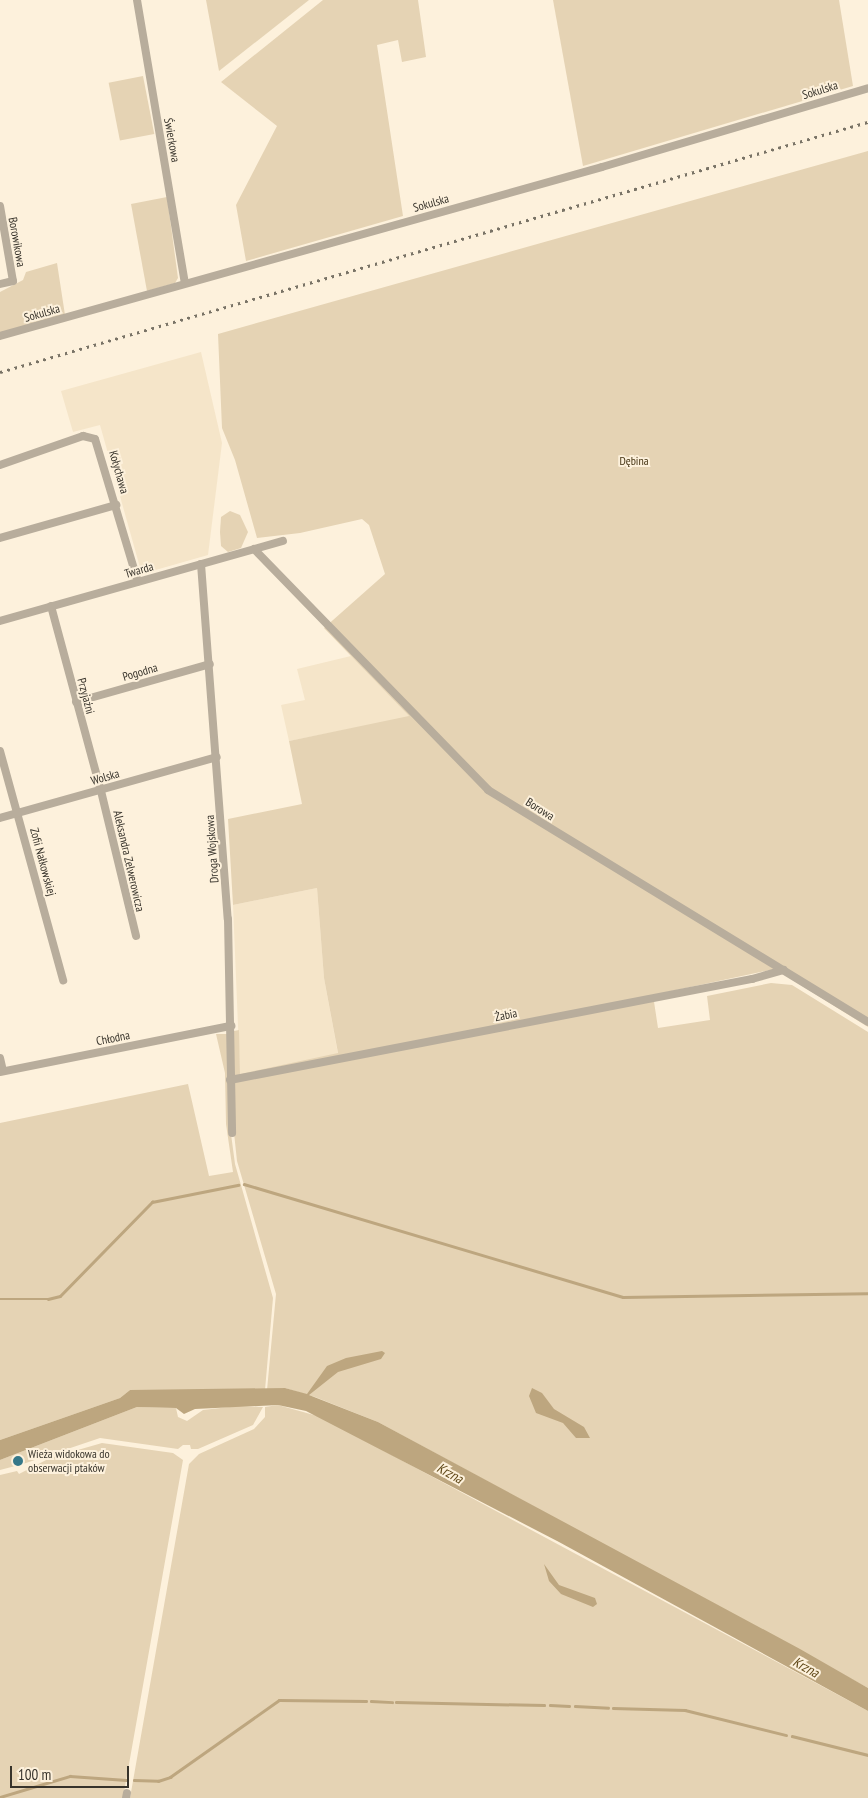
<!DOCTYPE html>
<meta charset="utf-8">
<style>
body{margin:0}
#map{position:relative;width:868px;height:1798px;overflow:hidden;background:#fdf1dc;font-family:"PT Sans Narrow",sans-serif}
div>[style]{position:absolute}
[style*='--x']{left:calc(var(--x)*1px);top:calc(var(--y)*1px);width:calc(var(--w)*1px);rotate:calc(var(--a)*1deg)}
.built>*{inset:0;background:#f5e5c9}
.green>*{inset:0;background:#e5d3b4;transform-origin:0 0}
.water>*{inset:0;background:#bda67f}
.stream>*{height:2.5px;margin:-1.25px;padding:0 1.25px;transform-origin:1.25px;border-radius:1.25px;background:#bda67f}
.street>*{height:8px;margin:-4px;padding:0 4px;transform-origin:4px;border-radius:4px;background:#b8ad9c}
.rail>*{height:2.5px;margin-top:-1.25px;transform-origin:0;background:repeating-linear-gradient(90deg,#797366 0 2.5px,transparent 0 7.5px)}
.dots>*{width:14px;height:14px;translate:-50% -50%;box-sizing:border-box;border:2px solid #fdf1dc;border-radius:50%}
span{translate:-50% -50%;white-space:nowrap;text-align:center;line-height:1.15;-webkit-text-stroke:4px #fdf1dc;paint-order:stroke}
.street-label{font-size:12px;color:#37332b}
.park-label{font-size:12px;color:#443312}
.poi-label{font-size:12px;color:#37332b}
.left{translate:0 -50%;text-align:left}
.water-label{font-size:14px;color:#624a1a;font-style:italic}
.scale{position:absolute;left:10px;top:1766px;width:119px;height:22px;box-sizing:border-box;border:2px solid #37332b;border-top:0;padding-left:6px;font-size:15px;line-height:18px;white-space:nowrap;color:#37332b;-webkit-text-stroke:4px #fdf1dc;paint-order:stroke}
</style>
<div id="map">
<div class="built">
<div style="clip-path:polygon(201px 352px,222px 443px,208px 555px,145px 573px,141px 571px,100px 425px,73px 432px,61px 391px)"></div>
<div style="clip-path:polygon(351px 656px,410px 717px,289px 741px,281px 705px,305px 700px,297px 669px)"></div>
<div style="clip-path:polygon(317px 888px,324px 978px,338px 1054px,240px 1074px,233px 905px)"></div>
</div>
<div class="green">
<div style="clip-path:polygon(206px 0,309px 0,219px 71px)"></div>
<div style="clip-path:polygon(323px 0,418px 0,426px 57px,402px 62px,398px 40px,377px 45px,403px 216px,246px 261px,236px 205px,277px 126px,221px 82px)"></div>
<div style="clip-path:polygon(553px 0,839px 0,853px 86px,583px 166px)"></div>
<div style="left:143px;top:76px;width:59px;height:35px;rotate:79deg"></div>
<div style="clip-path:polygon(868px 151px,868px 1027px,775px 969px,653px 995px,658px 1028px,710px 1020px,707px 996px,771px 983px,792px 985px,868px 1032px,868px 1688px,378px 1422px,315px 1397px,285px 1388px,267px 1390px,276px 1294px,237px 1161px,232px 1114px,234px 1031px,239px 1030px,240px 1074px,338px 1053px,324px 978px,317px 888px,233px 905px,228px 819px,302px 804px,289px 741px,409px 716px,324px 628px,385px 574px,369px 525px,362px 519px,300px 533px,257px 538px,235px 460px,222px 428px,218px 334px)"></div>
<div style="clip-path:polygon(167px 197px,178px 278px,175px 283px,147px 291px,131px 204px)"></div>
<div style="clip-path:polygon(57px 263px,65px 315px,0 334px,0 292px,23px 280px,26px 272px)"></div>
<div style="clip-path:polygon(230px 511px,240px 515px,248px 532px,241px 548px,228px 552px,221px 546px,220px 532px,221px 517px)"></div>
<div style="clip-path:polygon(216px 1034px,227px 1034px,231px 1134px,235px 1164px,273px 1298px,265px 1390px,130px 1390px,120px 1398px,0 1440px,0 1123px,188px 1084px,209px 1176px,233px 1172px,226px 1124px,225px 1073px)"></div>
<div style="clip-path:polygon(278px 1405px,321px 1417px,868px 1711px,868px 1798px,130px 1798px,189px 1464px,199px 1454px,254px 1429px,265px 1417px,265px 1407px)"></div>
<div style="clip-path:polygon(238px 1406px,263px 1407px,253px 1425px,198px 1449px,191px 1449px,190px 1445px,183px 1445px,178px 1449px,100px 1438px,23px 1464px,22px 1460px,19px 1465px,0 1470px,0 1460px,137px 1407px,176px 1408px,178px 1417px,187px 1421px,203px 1410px)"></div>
<div style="clip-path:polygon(102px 1443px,173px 1453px,183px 1460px,123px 1798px,0 1798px,0 1475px,17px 1471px,19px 1474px,50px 1458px)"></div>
</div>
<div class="water">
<div style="clip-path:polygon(382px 1351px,385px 1353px,381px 1359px,338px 1372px,309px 1395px,378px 1422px,800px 1649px,868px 1688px,868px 1711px,559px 1542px,306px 1411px,278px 1405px,195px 1409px,184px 1414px,176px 1408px,137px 1407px,0 1460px,0 1440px,120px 1398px,130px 1390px,285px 1388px,307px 1394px,327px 1366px,346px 1358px)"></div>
<div style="clip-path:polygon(532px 1388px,542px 1393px,554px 1409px,584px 1427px,590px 1438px,576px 1438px,563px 1423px,536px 1413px,529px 1396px)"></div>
<div style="clip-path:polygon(544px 1564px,559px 1585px,595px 1598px,597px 1604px,593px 1607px,561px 1594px,549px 1581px)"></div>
</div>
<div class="stream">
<div style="--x:244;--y:1184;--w:395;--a:16.6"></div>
<div style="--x:623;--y:1297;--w:245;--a:-0.9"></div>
<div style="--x:0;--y:1299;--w:48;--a:0"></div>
<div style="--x:48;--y:1299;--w:12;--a:-14"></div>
<div style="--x:60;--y:1296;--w:132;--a:-45.6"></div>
<div style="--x:152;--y:1202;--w:88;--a:-11.2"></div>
<div style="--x:371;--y:1701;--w:21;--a:3"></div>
<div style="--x:396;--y:1702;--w:148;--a:1.2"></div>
<div style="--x:550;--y:1705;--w:19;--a:3"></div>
<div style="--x:575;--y:1706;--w:33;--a:3"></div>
<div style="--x:613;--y:1708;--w:72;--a:1.6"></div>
<div style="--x:685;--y:1710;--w:104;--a:13.9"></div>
<div style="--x:792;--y:1736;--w:78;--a:14"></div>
<div style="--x:134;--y:1780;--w:24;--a:2"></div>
<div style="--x:158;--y:1781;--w:13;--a:-18"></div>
<div style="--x:170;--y:1777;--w:133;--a:-35.2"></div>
<div style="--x:279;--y:1700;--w:87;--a:0.7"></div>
<div style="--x:0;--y:1797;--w:73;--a:-16.7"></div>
<div style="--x:70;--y:1776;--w:56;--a:4.1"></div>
</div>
<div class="street">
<div style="--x:137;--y:0;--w:287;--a:80.4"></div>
<div style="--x:0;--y:206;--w:76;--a:80.2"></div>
<div style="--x:13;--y:281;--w:13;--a:167"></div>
<div style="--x:0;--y:336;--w:625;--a:-15.68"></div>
<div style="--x:602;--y:167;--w:277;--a:-16.5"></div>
<div style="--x:0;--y:465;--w:88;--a:-19.3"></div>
<div style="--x:83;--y:436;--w:12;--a:14"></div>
<div style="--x:95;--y:439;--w:149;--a:73.3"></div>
<div style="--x:0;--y:538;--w:121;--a:-15.9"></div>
<div style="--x:254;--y:549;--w:336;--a:45.8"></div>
<div style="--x:488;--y:790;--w:445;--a:31.4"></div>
<div style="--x:201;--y:564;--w:356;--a:85.7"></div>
<div style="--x:228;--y:919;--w:214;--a:88.9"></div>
<div style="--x:51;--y:606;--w:192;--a:74.9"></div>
<div style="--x:101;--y:791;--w:149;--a:76.4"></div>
<div style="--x:0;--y:621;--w:294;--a:-15.8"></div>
<div style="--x:76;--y:702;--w:139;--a:-15.8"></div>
<div style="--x:0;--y:751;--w:238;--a:74.6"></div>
<div style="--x:0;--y:818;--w:225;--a:-15.7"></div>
<div style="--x:0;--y:1058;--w:13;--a:77"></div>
<div style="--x:0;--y:1072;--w:236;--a:-11.3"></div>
<div style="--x:230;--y:1080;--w:532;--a:-10.95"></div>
<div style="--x:752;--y:979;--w:33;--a:-16"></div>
<div style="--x:126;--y:1798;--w:5;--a:-79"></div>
</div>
<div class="rail">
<div style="--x:0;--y:372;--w:903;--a:-16.07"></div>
</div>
<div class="dots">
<div style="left:18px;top:1461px;background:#367889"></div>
</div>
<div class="street-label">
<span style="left:820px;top:90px;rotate:-17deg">Sokulska</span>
<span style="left:172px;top:140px;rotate:80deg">Świerkowa</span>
<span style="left:431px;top:203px;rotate:-16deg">Sokulska</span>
<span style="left:17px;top:242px;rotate:80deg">Borowikowa</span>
<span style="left:42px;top:313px;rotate:-16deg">Sokulska</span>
<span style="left:119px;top:472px;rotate:74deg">Kołychawa</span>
<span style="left:139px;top:570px;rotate:-16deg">Twarda</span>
<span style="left:140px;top:672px;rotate:-16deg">Pogodna</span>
<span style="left:86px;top:696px;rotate:75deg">Przyjaźni</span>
<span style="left:105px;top:777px;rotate:-16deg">Wolska</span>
<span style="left:540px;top:809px;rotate:32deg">Borowa</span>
<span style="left:212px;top:849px;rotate:-94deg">Droga Wojskowa</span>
<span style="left:129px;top:861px;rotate:77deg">Aleksandra Zelwerowicza</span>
<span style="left:43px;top:862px;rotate:75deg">Zofii Nałkowskiej</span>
<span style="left:506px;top:1015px;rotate:-11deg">Żabia</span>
<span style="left:113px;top:1038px;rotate:-11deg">Chłodna</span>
</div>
<div class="park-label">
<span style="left:634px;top:461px">Dębina</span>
</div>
<div class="poi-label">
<span class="left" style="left:28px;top:1461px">Wieża widokowa do<br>obserwacji ptaków</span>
</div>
<div class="water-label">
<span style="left:450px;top:1473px;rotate:29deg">Krzna</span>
<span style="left:806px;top:1667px;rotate:29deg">Krzna</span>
</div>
<div class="scale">100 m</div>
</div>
